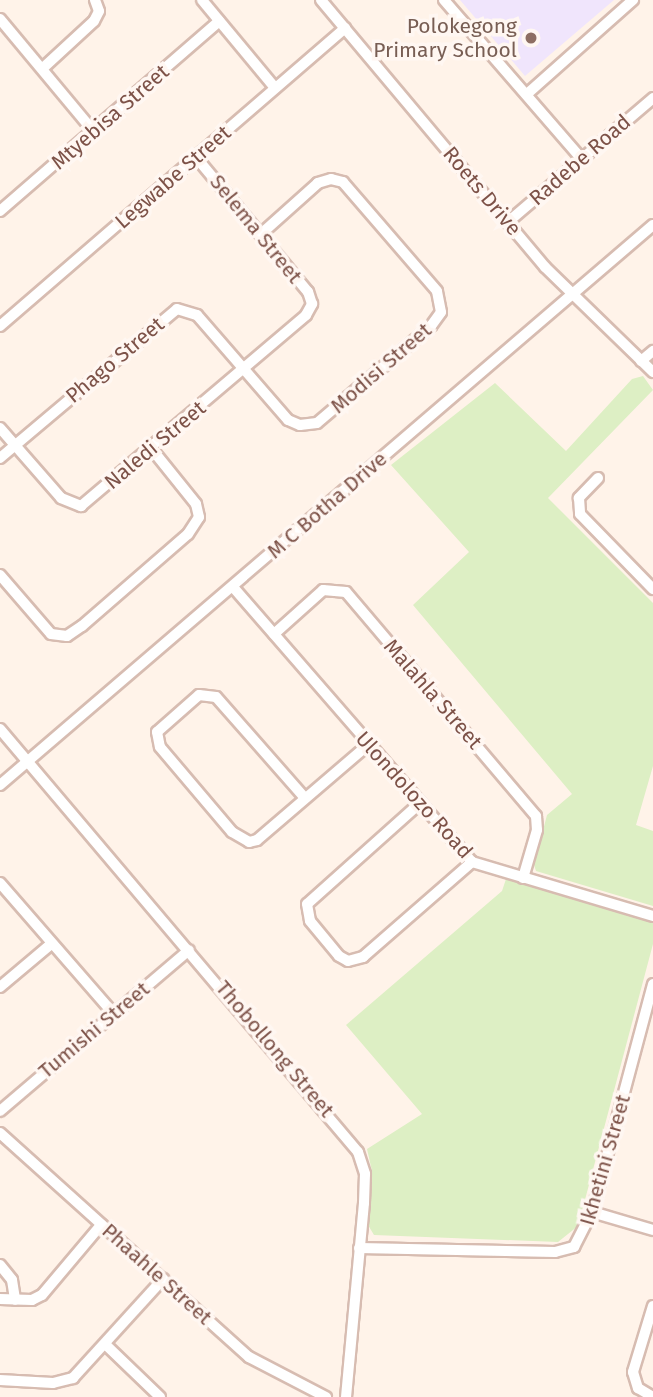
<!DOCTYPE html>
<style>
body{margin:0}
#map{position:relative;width:653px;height:1397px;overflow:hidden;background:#fff3e9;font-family:"Fira Sans",sans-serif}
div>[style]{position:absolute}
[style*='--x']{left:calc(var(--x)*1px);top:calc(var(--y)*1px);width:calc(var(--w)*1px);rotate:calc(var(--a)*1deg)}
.education>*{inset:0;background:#f0e5fc}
.green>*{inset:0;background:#ddefc4}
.roads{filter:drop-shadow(2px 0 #d7bcb1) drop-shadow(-2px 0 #d7bcb1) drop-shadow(0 2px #d7bcb1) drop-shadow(0 -2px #d7bcb1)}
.minor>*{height:10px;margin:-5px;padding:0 5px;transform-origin:5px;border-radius:5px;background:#fff}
.dots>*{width:19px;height:19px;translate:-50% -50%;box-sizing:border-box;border:4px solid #fff7f2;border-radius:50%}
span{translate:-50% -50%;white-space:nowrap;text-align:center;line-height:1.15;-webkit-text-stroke:7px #fff7f2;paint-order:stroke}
.education-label{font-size:21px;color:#785e54}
.right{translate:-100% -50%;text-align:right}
.street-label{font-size:21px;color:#7d5248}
</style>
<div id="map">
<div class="education">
<div style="clip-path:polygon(460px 0,614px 0,525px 76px)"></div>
</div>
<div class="green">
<div style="clip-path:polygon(643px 376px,653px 390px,548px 498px,653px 603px,653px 766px,636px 825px,653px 831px,653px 906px,536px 871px,534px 865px,547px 815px,572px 794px,413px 605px,469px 552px,391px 465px,495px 383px,566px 451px,632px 379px)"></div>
<div style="clip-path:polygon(507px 876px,653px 920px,653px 944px,578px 1226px,558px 1242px,374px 1235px,368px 1225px,372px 1171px,367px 1149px,422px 1114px,346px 1025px,502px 891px)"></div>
</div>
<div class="roads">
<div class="minor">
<div style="--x:202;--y:0;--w:114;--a:50.3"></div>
<div style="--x:321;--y:0;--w:349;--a:50"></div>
<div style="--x:545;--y:267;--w:151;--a:44.2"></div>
<div style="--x:444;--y:0;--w:209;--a:49.1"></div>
<div style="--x:0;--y:19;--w:147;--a:50.2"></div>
<div style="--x:43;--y:68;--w:69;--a:-42.7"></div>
<div style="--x:94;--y:21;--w:11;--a:-63"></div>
<div style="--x:99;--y:11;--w:12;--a:-110"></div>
<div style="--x:527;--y:94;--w:142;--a:-41.6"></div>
<div style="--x:0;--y:211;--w:290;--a:-40.9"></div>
<div style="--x:508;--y:222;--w:191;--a:-40.5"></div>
<div style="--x:0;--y:326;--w:456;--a:-40.8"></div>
<div style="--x:641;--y:361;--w:16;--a:-40"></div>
<div style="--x:0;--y:428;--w:93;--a:48.9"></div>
<div style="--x:61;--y:498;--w:22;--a:22"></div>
<div style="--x:81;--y:506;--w:295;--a:-40.3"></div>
<div style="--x:306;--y:315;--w:13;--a:-61"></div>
<div style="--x:312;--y:304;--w:13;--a:-108"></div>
<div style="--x:308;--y:292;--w:175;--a:-129.7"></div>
<div style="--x:0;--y:458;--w:231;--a:-40.1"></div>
<div style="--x:177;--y:309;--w:21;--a:17"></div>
<div style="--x:197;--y:315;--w:139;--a:49.1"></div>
<div style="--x:288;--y:420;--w:13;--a:23"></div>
<div style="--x:300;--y:425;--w:17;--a:-7"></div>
<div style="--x:317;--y:423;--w:150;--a:-40.4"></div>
<div style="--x:431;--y:326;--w:17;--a:-54"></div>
<div style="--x:441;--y:312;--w:21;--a:-101"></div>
<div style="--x:437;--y:291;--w:144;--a:-130.8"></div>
<div style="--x:343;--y:182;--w:12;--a:-166"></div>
<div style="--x:331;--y:179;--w:14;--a:163"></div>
<div style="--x:318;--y:183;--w:75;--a:138.2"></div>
<div style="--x:598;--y:478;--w:28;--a:134"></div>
<div style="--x:579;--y:498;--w:16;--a:86"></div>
<div style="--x:580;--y:514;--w:105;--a:45.8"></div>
<div style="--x:0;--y:575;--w:78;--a:49.2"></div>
<div style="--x:51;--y:634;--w:16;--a:7"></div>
<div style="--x:67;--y:636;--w:18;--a:-34"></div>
<div style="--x:82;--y:626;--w:140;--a:-41"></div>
<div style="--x:188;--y:534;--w:20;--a:-57"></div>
<div style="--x:199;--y:517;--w:13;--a:-103"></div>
<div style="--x:196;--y:504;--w:72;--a:-128.8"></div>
<div style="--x:233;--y:587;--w:364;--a:49"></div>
<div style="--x:472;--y:862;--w:189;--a:16.6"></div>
<div style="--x:274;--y:634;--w:66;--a:-41.9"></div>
<div style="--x:323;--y:590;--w:23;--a:5"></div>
<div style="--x:346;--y:592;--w:294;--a:49.7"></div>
<div style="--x:536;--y:816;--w:14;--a:86"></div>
<div style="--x:537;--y:830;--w:50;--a:106.3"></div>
<div style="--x:0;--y:729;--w:554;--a:49.76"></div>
<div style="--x:358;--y:1152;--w:23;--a:72"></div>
<div style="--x:365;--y:1174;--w:29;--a:92"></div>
<div style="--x:364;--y:1203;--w:195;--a:95.3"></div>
<div style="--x:0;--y:785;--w:860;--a:-40.62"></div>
<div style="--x:304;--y:797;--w:133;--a:-131.3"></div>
<div style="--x:216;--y:697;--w:17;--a:-173"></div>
<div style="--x:199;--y:695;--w:56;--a:138.6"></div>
<div style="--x:157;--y:732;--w:15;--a:79"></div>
<div style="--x:160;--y:747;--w:111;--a:49.7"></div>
<div style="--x:232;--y:832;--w:20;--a:30"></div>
<div style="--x:249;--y:842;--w:8;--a:-14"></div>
<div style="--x:257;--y:840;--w:146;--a:-40.6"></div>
<div style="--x:419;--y:804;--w:150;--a:138.2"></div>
<div style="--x:307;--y:904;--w:17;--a:80"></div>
<div style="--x:310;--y:921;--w:45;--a:50.4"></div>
<div style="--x:339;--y:956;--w:10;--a:29"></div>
<div style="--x:348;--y:961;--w:16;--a:-15"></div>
<div style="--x:363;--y:957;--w:145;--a:-41.1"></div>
<div style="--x:0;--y:883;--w:172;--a:49"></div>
<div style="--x:0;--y:987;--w:67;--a:-40.1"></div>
<div style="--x:0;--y:1111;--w:248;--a:-40.4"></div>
<div style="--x:0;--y:1133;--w:335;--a:42"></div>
<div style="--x:249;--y:1357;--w:87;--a:27.5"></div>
<div style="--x:592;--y:1212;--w:64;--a:16.4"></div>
<div style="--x:359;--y:1248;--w:196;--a:1.2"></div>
<div style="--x:555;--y:1252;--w:20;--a:-15"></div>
<div style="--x:574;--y:1247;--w:39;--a:-63"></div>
<div style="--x:592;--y:1212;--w:236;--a:-75"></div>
<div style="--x:0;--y:1265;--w:19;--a:51"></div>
<div style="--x:12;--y:1280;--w:20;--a:81"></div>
<div style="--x:0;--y:1299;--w:32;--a:2"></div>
<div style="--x:32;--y:1300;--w:11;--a:-27"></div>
<div style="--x:42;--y:1295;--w:92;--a:-49.9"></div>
<div style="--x:653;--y:1306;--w:69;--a:106.9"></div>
<div style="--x:633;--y:1372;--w:17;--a:73"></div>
<div style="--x:638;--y:1388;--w:17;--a:31"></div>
<div style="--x:106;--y:1345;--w:75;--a:43.9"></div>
<div style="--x:0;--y:1380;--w:53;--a:3.2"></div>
<div style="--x:53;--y:1383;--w:21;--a:-14"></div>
<div style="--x:73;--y:1378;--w:134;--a:-47.7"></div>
</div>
</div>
<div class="dots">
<div style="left:531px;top:38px;background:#8d6e63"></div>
</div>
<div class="education-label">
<span class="right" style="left:517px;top:38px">Polokegong<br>Primary School</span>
</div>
<div class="street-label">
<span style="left:110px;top:117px;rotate:-41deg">Mtyebisa Street</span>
<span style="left:580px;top:160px;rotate:-41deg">Radebe Road</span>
<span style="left:173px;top:177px;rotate:-41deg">Legwabe Street</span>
<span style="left:482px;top:191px;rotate:50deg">Roets Drive</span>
<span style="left:256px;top:229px;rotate:51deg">Selema Street</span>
<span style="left:115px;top:360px;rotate:-40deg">Phago Street</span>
<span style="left:381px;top:368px;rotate:-41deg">Modisi Street</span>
<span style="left:155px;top:445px;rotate:-40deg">Naledi Street</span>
<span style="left:327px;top:505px;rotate:-41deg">M C Botha Drive</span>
<span style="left:433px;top:694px;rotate:49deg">Malahla Street</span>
<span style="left:414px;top:795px;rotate:48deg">Ulondolozo Road</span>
<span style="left:94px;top:1030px;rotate:-40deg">Tumishi Street</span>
<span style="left:275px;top:1049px;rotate:50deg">Thobollong Street</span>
<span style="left:605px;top:1160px;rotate:-74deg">Ikhetini Street</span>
<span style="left:157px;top:1274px;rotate:42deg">Phaahle Street</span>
</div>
</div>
